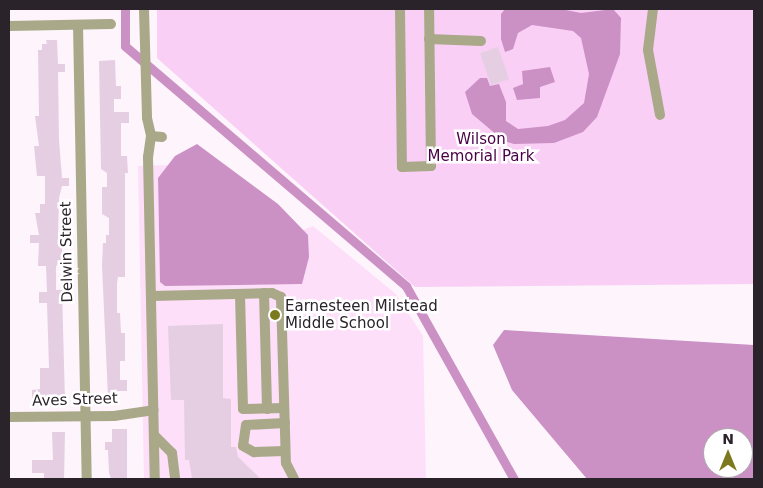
<!DOCTYPE html>
<style>
body{margin:0}
#map{position:relative;width:763px;height:488px;overflow:hidden;background:#fdf4fc;font-family:"DejaVu Sans",sans-serif}
div>[style]{position:absolute}
[style*='--x']{left:calc(var(--x)*1px);top:calc(var(--y)*1px);width:calc(var(--w)*1px);rotate:calc(var(--a)*1deg)}
.built>*{inset:0;background:#fddff9}
.green>*{inset:0;background:#facff5}
.water>*{inset:0;background:#cb91c5}
.canal>*{height:9px;margin:-4.5px;padding:0 4.5px;transform-origin:4.5px;border-radius:4.5px;background:#cb91c5}
.building>*{inset:0;background:#e5cee2;transform-origin:0 0}
.minor>*{height:10px;margin:-5px;padding:0 5px;transform-origin:5px;border-radius:5px;background:#a9a888}
.dots>*{width:14px;height:14px;translate:-50% -50%;box-sizing:border-box;border:2px solid #fff;border-radius:50%}
span{translate:-50% -50%;white-space:nowrap;text-align:center;line-height:1.15;-webkit-text-stroke:5px #fff;paint-order:stroke}
.park-label{font-size:15px;color:#480046}
.street-label{font-size:15px;color:#2b232a}
.poi-label{font-size:15px;color:#2b232a}
.left{translate:0 -50%;text-align:left}
.frame{position:absolute;inset:0;border:10px solid #2b232a;pointer-events:none}
.north{position:absolute;left:703px;top:428px;width:50px;height:50px;box-sizing:border-box;background:#fff;border:1px solid #aaa7aa;border-radius:50%;rotate:0deg;font-size:14px;font-weight:700;line-height:20px;text-align:center;color:#2b232a}
.north::after{content:'';display:block;margin:auto;width:18px;height:22px;background:#7d791e;clip-path:polygon(50% 0,100% 100%,50% 72%,0 100%)}
</style>
<div id="map">
<div class="built">
<div style="clip-path:polygon(168px 165px,158px 178px,160px 282px,308px 235px,303px 230px,313px 226px,396px 294px,423px 336px,426px 479px,144px 479px,138px 166px)"></div>
</div>
<div class="green">
<div style="clip-path:polygon(157px 9px,754px 9px,754px 284px,415px 287px,157px 58px)"></div>
</div>
<div class="water">
<div style="clip-path:polygon(505px 9px,561px 9px,581px 13px,613px 9px,621px 18px,620px 54px,597px 117px,583px 132px,554px 143px,514px 144px,504px 141px,472px 114px,465px 92px,480px 78px,487px 78px,490px 86px,499px 84px,506px 102px,506px 121px,518px 129px,548px 126px,565px 120px,584px 103px,589px 74px,581px 38px,573px 31px,532px 25px,518px 33px,513px 49px,505px 52px,501px 39px,501px 14px)"></div>
<div style="clip-path:polygon(550px 67px,555px 82px,540px 87px,540px 98px,517px 100px,513px 88px,523px 84px,522px 71px)"></div>
<div style="clip-path:polygon(197px 144px,278px 204px,308px 235px,309px 257px,302px 284px,165px 286px,160px 282px,158px 178px,175px 156px)"></div>
<div style="clip-path:polygon(evenodd,504px 330px,754px 345px,754px 479px,587px 479px,512px 390px,493px 345px,504px 330px,713px 438px,743px 438px,743px 468px,713px 468px,713px 438px)"></div>
</div>
<div class="canal">
<div style="--x:125;--y:9;--w:37;--a:90"></div>
<div style="--x:125;--y:46;--w:370;--a:40.5"></div>
<div style="--x:406;--y:286;--w:221;--a:60.8"></div>
</div>
<div class="building">
<div style="clip-path:polygon(46px 40px,57px 40px,58px 64px,65px 64px,65px 72px,58px 72px,59px 140px,62px 178px,69px 178px,69px 186px,62px 186px,59px 198px,58px 235px,61px 235px,63px 261px,56px 266px,56px 290px,62px 290px,65px 402px,44px 402px,44px 397px,32px 398px,32px 390px,40px 389px,40px 368px,49px 368px,47px 303px,39px 303px,39px 292px,47px 292px,46px 266px,38px 266px,39px 243px,30px 243px,30px 235px,39px 235px,35px 213px,40px 213px,40px 204px,45px 204px,45px 176px,37px 176px,34px 146px,39px 146px,35px 116px,39px 116px,38px 50px,42px 50px,42px 44px,47px 44px)"></div>
<div style="left:498px;top:47px;width:34px;height:19px;rotate:71deg"></div>
<div style="clip-path:polygon(115px 60px,116px 86px,121px 86px,121px 99px,114px 99px,114px 112px,129px 112px,129px 123px,121px 123px,121px 156px,127px 156px,128px 173px,125px 173px,125px 277px,118px 277px,117px 283px,117px 313px,120px 313px,121px 333px,125px 333px,125px 361px,120px 361px,120px 380px,127px 380px,127px 391px,117px 391px,117px 397px,108px 397px,102px 266px,103px 243px,106px 243px,106px 235px,109px 235px,109px 218px,102px 214px,102px 187px,107px 187px,107px 173px,101px 169px,99px 61px)"></div>
<div style="clip-path:polygon(223px 324px,223px 398px,231px 399px,231px 447px,236px 447px,238px 457px,261px 479px,192px 479px,189px 460px,185px 460px,184px 400px,171px 400px,168px 326px)"></div>
<div style="clip-path:polygon(112px 429px,127px 429px,127px 479px,111px 479px,109px 473px,108px 450px,105px 450px,105px 442px,112px 442px)"></div>
<div style="clip-path:polygon(52px 432px,65px 432px,64px 479px,44px 479px,44px 473px,32px 473px,32px 460px,53px 460px)"></div>
</div>
<div class="minor">
<div style="--x:144;--y:9;--w:109;--a:88.4"></div>
<div style="--x:147;--y:118;--w:18;--a:77"></div>
<div style="--x:151;--y:136;--w:11;--a:5"></div>
<div style="--x:400;--y:9;--w:158;--a:89.3"></div>
<div style="--x:402;--y:167;--w:29;--a:-2"></div>
<div style="--x:431;--y:166;--w:157;--a:-90.7"></div>
<div style="--x:653;--y:9;--w:41;--a:97"></div>
<div style="--x:648;--y:50;--w:66;--a:79.5"></div>
<div style="--x:78;--y:25;--w:454;--a:88.9"></div>
<div style="--x:9;--y:26;--w:102;--a:-1.1"></div>
<div style="--x:429;--y:39;--w:52;--a:2.2"></div>
<div style="--x:151;--y:136;--w:21;--a:98"></div>
<div style="--x:148;--y:157;--w:322;--a:88.8"></div>
<div style="--x:264;--y:293;--w:116;--a:88.5"></div>
<div style="--x:240;--y:294;--w:115;--a:88.5"></div>
<div style="--x:243;--y:409;--w:41;--a:-1.4"></div>
<div style="--x:152;--y:296;--w:120;--a:-1.4"></div>
<div style="--x:272;--y:293;--w:10;--a:24"></div>
<div style="--x:281;--y:297;--w:166;--a:88.3"></div>
<div style="--x:286;--y:463;--w:18;--a:63"></div>
<div style="--x:9;--y:417;--w:105;--a:-0.5"></div>
<div style="--x:114;--y:416;--w:40;--a:-8.5"></div>
<div style="--x:285;--y:423;--w:39;--a:177"></div>
<div style="--x:246;--y:425;--w:21;--a:98"></div>
<div style="--x:243;--y:446;--w:13;--a:29"></div>
<div style="--x:254;--y:452;--w:31;--a:-2"></div>
<div style="--x:155;--y:436;--w:24;--a:45"></div>
<div style="--x:172;--y:453;--w:26;--a:83"></div>
</div>
<div class="dots">
<div style="left:275px;top:315px;background:#7d791e"></div>
</div>
<div class="park-label">
<span style="left:481px;top:148px">Wilson<br>Memorial Park</span>
</div>
<div class="street-label">
<span style="left:67px;top:252px;rotate:-91deg">Delwin Street</span>
<span style="left:75px;top:400px;rotate:-2deg">Aves Street</span>
</div>
<div class="poi-label">
<span class="left" style="left:285px;top:315px">Earnesteen Milstead<br>Middle School</span>
</div>
<div class="frame"></div>
<div class="north">N</div>
</div>
